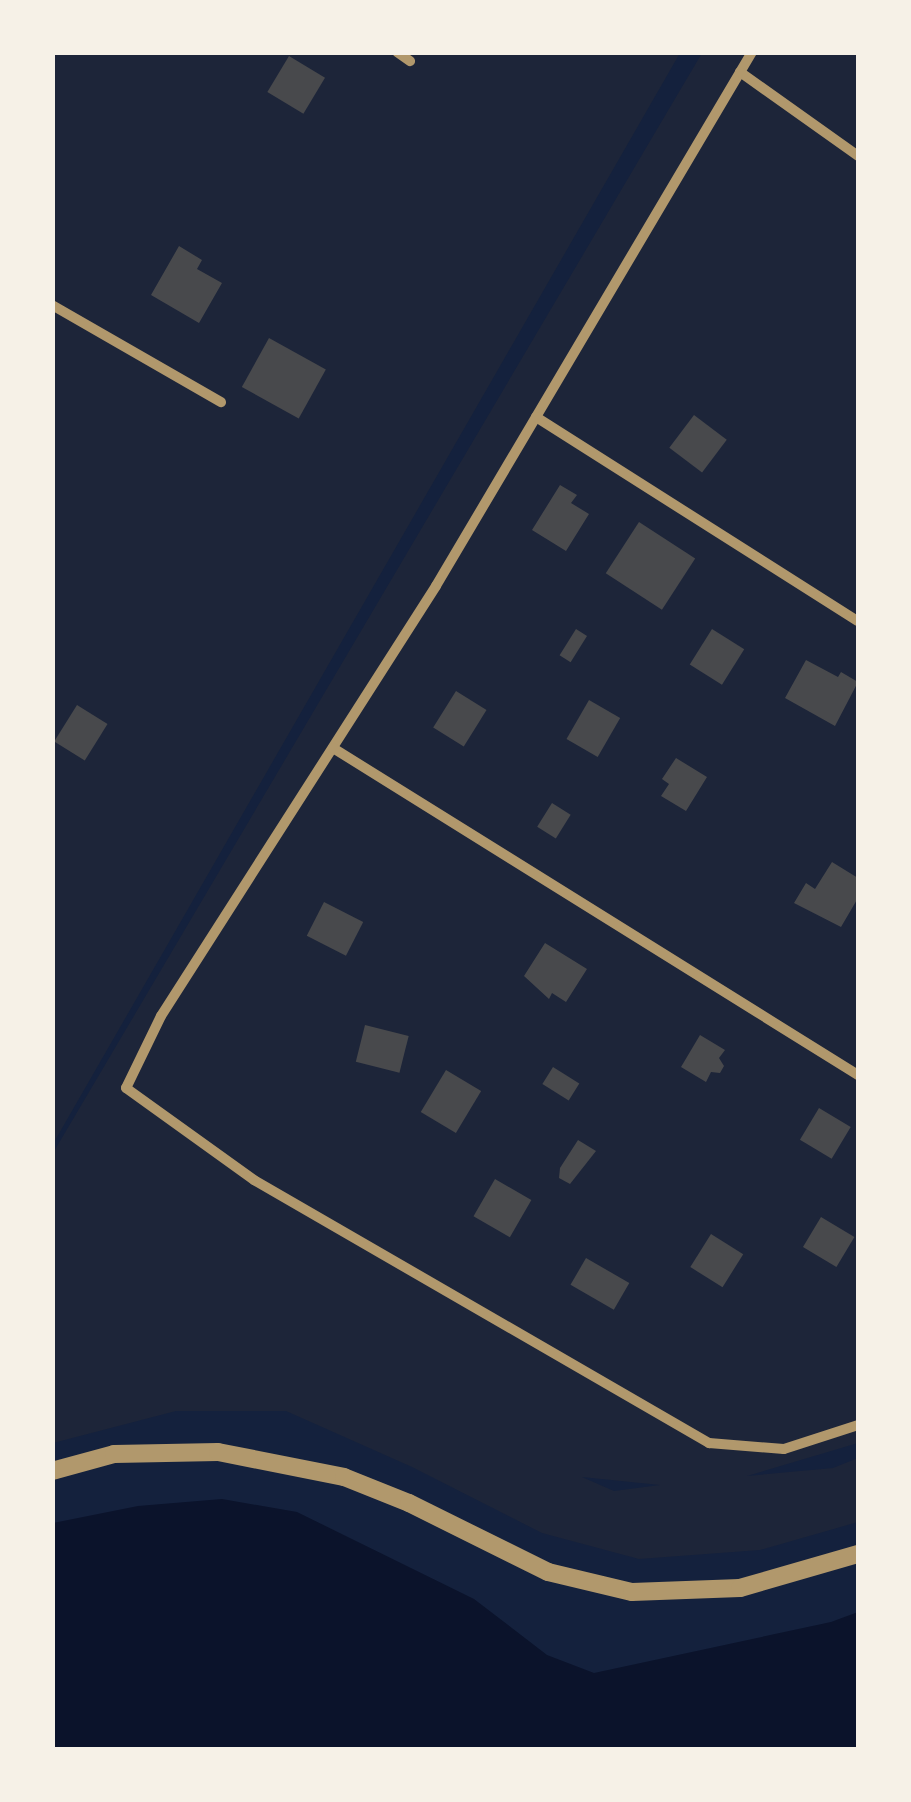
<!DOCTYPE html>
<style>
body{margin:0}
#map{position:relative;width:911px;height:1802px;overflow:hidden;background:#14213d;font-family:Manrope,sans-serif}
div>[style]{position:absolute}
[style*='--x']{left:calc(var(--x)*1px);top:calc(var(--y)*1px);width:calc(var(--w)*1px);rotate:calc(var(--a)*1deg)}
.green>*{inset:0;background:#1d2539}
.water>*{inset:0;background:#0b132b}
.building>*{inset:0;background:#48494c;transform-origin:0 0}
.minor>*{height:10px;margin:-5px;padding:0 5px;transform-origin:5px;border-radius:5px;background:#b1986c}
.tertiary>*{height:18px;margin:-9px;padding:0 9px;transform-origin:9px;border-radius:9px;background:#b1986c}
span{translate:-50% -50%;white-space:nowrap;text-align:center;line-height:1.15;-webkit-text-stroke:8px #f6f1e7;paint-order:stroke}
.frame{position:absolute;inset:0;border:55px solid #f6f1e7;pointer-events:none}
</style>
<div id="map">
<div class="green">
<div style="clip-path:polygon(53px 53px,680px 53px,53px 1144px)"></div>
<div style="clip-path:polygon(evenodd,702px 53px,858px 53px,858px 1443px,747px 1476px,833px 1468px,858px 1458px,858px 1522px,760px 1550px,639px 1559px,542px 1533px,412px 1467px,286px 1411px,176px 1411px,53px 1443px,53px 1153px,702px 53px,582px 1477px,660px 1485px,614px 1491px,582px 1477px)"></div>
</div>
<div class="water">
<div style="clip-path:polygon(222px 1499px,297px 1512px,474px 1599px,547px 1655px,594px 1673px,831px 1622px,858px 1612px,858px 1749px,53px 1749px,53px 1523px,138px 1506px)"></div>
</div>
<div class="building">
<div style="left:289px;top:56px;width:42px;height:42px;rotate:31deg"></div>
<div style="clip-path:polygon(179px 246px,202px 260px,197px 269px,222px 283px,199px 323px,151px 295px)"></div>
<div style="left:269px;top:338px;width:65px;height:56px;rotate:29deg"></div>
<div style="left:694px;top:415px;width:41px;height:41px;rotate:37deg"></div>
<div style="clip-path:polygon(560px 485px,577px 495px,571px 503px,589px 514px,566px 551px,532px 530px)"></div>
<div style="left:639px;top:522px;width:67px;height:61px;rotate:33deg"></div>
<div style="left:576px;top:629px;width:13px;height:31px;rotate:32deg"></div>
<div style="left:712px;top:629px;width:38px;height:42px;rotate:32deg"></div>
<div style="clip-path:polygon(806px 660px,838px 677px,841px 672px,858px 682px,835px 726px,785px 698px)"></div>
<div style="left:456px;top:691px;width:36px;height:43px;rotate:32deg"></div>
<div style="left:589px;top:700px;width:36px;height:45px;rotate:30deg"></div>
<div style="left:77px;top:705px;width:36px;height:43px;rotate:32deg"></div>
<div style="clip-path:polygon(676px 758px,707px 777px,686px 811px,661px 796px,669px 784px,662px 779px)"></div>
<div style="left:552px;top:803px;width:22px;height:28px;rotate:32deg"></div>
<div style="clip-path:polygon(832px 862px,858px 878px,858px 898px,841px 927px,794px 903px,806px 883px,815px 889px)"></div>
<div style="left:324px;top:902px;width:44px;height:38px;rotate:27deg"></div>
<div style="clip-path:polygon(545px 943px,587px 969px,566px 1002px,552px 993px,549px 999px,524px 976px)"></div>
<div style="left:365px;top:1025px;width:45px;height:38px;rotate:14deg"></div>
<div style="clip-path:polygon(700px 1035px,725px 1050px,719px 1058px,724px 1066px,720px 1073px,711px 1072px,706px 1082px,681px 1067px)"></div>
<div style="left:553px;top:1067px;width:31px;height:20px;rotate:32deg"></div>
<div style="left:446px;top:1070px;width:41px;height:49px;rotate:31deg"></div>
<div style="left:819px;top:1108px;width:37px;height:37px;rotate:31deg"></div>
<div style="clip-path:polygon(578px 1140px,596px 1151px,570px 1184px,559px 1178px,560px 1168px)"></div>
<div style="left:495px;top:1179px;width:42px;height:43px;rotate:30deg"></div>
<div style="left:821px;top:1217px;width:39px;height:35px;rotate:31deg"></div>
<div style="left:711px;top:1234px;width:38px;height:39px;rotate:32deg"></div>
<div style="left:586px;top:1258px;width:50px;height:31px;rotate:30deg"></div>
</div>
<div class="minor">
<div style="--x:397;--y:52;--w:16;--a:35"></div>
<div style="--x:752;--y:52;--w:620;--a:120.62"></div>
<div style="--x:436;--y:586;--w:510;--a:122.6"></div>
<div style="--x:161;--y:1016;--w:80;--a:115.9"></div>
<div style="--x:126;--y:1088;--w:158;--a:35.7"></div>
<div style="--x:254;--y:1180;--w:526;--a:30.03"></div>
<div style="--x:709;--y:1443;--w:75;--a:4.6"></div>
<div style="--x:784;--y:1449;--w:78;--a:-18"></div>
<div style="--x:740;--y:72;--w:145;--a:35.4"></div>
<div style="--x:52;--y:305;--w:195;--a:29.9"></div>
<div style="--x:536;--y:417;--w:381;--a:32.4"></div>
<div style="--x:333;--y:748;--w:619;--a:31.92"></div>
</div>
<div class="tertiary">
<div style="--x:52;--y:1471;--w:64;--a:-15.3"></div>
<div style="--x:114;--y:1454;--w:104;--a:-1.1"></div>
<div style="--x:218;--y:1452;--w:128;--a:11.2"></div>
<div style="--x:344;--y:1477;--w:70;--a:21.8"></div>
<div style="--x:409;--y:1503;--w:155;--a:26.4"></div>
<div style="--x:548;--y:1572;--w:86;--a:13.4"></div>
<div style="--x:632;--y:1592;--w:108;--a:-2.1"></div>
<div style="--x:740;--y:1588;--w:123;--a:-16.1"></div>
</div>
<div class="frame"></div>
</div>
